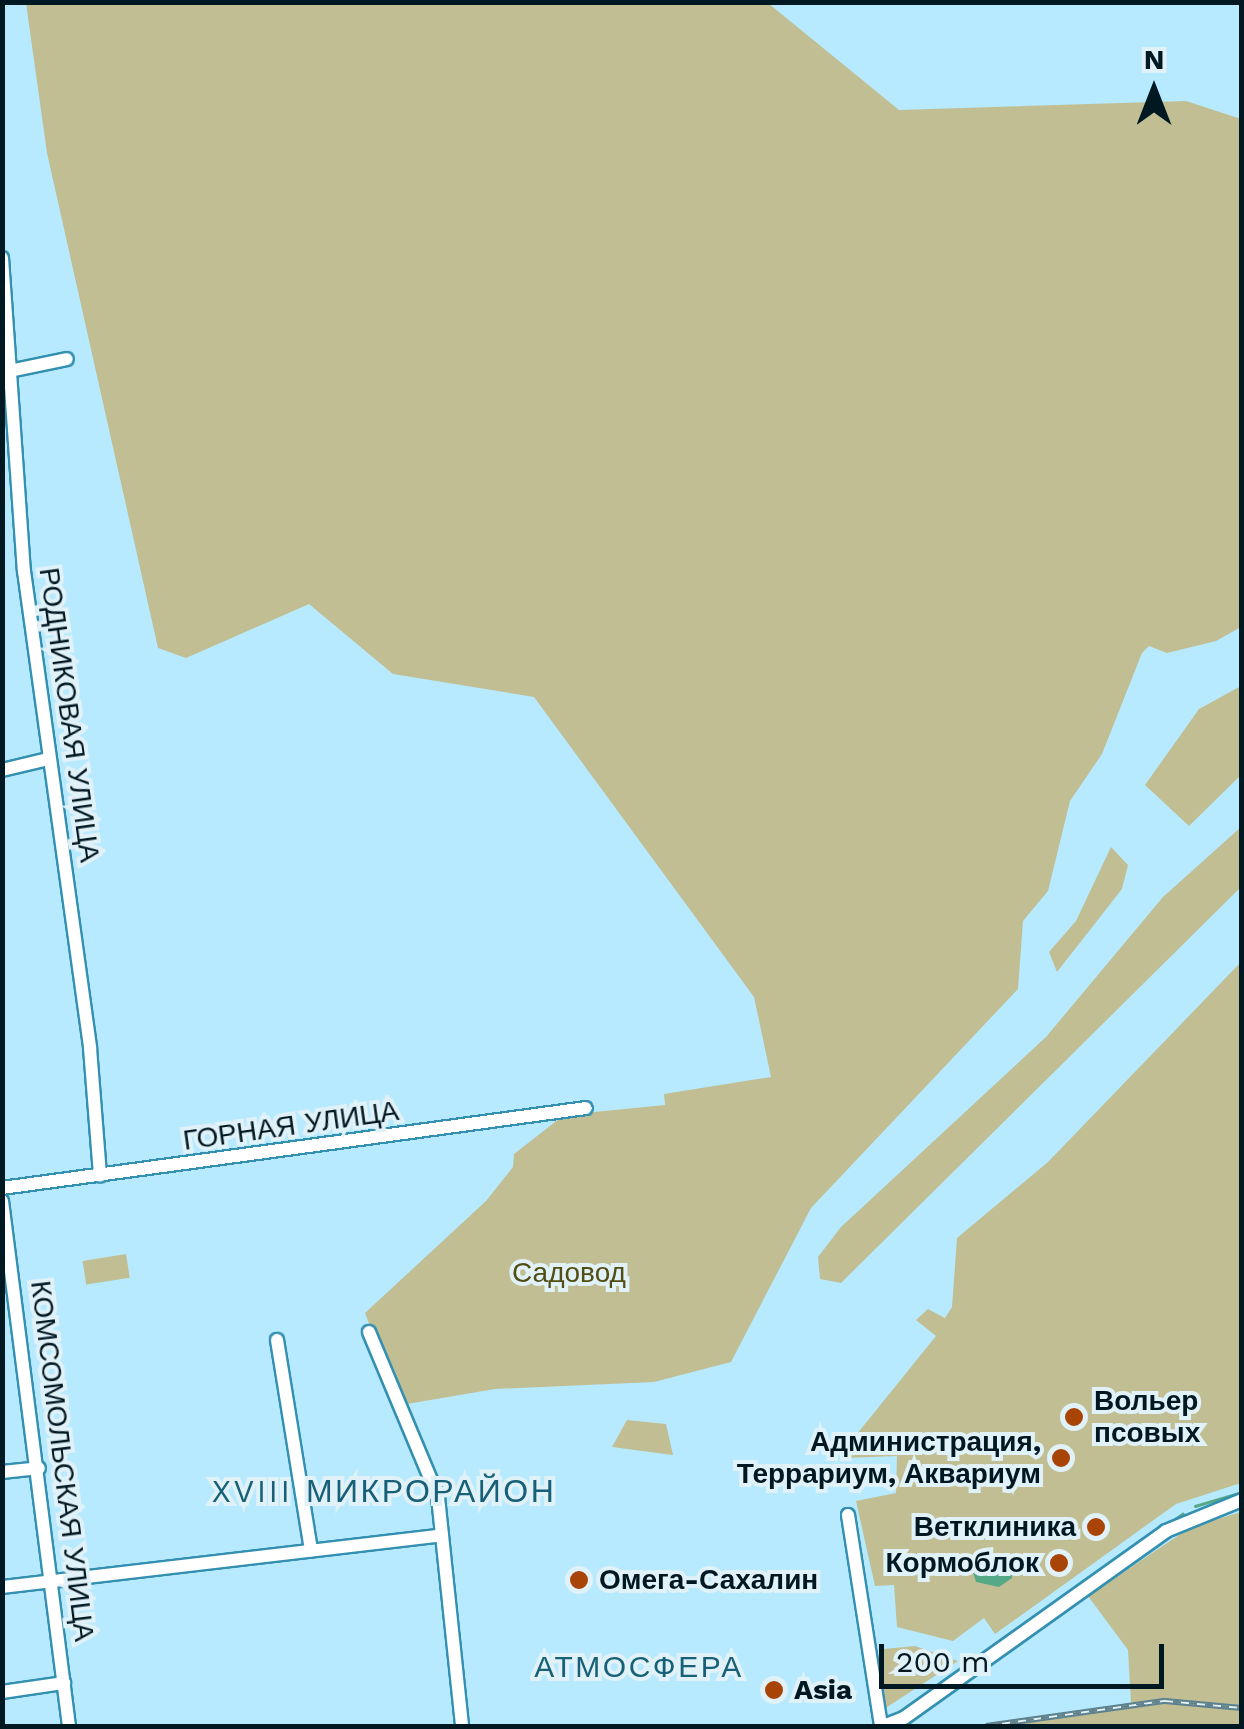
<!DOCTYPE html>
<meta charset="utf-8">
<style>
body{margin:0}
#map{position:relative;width:1244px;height:1729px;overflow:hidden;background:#b7eafe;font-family:"Work Sans",sans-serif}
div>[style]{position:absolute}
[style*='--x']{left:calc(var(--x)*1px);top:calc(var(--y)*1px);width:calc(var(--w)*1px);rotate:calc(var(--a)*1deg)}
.green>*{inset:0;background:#c0be92;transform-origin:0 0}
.water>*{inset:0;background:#56a987}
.stream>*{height:2.5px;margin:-1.25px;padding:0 1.25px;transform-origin:1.25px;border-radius:1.25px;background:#56a987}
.roads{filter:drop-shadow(2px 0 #3390b0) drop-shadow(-2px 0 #3390b0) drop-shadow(0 2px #3390b0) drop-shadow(0 -2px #3390b0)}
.minor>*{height:12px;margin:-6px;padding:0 6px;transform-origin:6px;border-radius:6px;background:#fff}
.rail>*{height:6px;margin-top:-3px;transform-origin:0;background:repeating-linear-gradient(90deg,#e1f1f8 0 8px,#5c8190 0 16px);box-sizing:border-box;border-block:2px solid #5c8190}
.dots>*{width:28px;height:28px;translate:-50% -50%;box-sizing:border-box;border:5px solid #e1f1f8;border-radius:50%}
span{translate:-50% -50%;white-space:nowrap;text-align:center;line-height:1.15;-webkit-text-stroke:8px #e1f1f8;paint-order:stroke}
.street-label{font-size:28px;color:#001822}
.park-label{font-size:28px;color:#514d13}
.poi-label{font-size:28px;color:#001822;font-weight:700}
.left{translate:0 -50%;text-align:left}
.right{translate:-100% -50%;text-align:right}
.neighbourhood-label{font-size:30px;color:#166078;letter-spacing:2.5px}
.quarter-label{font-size:32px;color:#166078;letter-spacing:2.5px}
.frame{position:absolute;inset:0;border:5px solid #001822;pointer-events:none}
.north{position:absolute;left:1104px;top:40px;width:100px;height:100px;-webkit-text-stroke:8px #e1f1f8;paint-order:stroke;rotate:0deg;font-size:28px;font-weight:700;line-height:40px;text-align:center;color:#001822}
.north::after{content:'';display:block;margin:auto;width:35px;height:45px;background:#001822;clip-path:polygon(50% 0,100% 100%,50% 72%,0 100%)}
.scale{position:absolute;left:879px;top:1644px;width:285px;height:45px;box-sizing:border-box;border:5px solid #001822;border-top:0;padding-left:12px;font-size:30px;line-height:35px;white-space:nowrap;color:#001822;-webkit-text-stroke:8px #e1f1f8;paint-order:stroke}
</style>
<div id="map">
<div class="green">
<div style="clip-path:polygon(26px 3px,768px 3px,899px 110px,1186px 101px,1241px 119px,1241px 627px,1216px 641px,1167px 653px,1149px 646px,1142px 653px,1102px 754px,1070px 801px,1048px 891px,1023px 921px,1018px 989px,811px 1208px,731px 1362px,654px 1382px,495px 1389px,401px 1405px,365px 1313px,486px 1201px,513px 1167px,514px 1154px,564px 1115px,665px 1105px,664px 1094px,771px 1077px,754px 997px,534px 697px,393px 674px,309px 604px,186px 658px,158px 648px,47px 153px)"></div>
<div style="clip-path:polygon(1241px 686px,1241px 775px,1189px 826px,1145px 785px,1199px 709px)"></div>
<div style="clip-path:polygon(1241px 827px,1241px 887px,841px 1283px,820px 1279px,818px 1257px,841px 1227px,1046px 1037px,1163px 897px)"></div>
<div style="clip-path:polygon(1111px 847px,1128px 865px,1122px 889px,1057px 972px,1049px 952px,1076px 921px)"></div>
<div style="clip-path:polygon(1241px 962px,1241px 1483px,1176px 1504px,995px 1634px,984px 1618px,953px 1641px,897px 1627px,894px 1585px,875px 1586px,856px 1501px,896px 1493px,897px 1456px,846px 1458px,844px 1450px,936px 1336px,916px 1320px,928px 1309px,945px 1318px,952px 1307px,957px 1238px,1048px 1162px)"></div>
<div style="left:126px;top:1254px;width:24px;height:44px;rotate:81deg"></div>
<div style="clip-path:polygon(627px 1420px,666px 1424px,673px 1455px,612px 1447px)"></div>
<div style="clip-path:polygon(1241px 1512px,1241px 1726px,969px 1726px,1131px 1703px,1128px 1650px,1088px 1596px,1191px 1527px)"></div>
<div style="clip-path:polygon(915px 1646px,958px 1661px,884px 1709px,884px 1649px)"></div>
</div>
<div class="water">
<div style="clip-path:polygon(978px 1556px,1011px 1558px,1012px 1578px,999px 1587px,976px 1582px,970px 1563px)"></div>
</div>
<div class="stream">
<div style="--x:1195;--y:1506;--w:49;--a:-16.6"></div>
<div style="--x:1047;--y:1608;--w:165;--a:-34.8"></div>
<div style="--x:1022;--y:1625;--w:13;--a:-32"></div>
</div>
<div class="roads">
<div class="minor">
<div style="--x:2;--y:258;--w:314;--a:86"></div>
<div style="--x:24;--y:571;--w:482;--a:82.1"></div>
<div style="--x:90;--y:1048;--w:128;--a:85.5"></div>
<div style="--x:5;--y:372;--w:63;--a:-11.8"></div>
<div style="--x:2;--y:770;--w:47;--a:-13.4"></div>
<div style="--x:2;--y:1188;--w:589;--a:-7.8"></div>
<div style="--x:2;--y:1201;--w:529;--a:82.73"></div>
<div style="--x:369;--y:1332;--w:179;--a:67.3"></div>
<div style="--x:438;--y:1497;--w:230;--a:84"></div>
<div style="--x:277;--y:1340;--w:213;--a:80.8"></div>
<div style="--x:2;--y:1472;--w:37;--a:-6"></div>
<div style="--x:848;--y:1515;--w:214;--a:81.1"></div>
<div style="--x:2;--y:1587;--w:443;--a:-6.7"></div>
<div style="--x:2;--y:1692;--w:63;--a:-8.3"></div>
<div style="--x:883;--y:1726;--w:22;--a:-21"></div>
<div style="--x:904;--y:1718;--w:322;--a:-35.5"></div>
<div style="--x:1166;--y:1531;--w:82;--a:-22.2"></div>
</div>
</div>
<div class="rail">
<div style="--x:986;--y:1726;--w:181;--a:-8"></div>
<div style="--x:1165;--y:1701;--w:77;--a:5.2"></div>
</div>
<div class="dots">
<div style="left:1074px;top:1417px;background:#a74406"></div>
<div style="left:1061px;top:1458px;background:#a74406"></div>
<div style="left:1096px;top:1527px;background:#a74406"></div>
<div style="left:1059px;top:1563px;background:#a74406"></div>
<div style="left:579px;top:1580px;background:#a74406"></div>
<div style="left:774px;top:1690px;background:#a74406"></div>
</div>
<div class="street-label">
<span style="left:69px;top:715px;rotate:82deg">РОДНИКОВАЯ УЛИЦА</span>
<span style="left:291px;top:1126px;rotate:-8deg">ГОРНАЯ УЛИЦА</span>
<span style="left:62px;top:1461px;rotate:83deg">КОМСОМОЛЬСКАЯ УЛИЦА</span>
</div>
<div class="park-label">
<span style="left:569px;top:1273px">Садовод</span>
</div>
<div class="poi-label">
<span class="left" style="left:1094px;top:1417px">Вольер<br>псовых</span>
<span class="right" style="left:1041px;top:1458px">Администрация,<br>Террариум, Аквариум</span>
<span class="right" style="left:1076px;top:1527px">Ветклиника</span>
<span class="right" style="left:1039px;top:1563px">Кормоблок</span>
<span class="left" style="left:599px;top:1580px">Омега-Сахалин</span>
<span class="left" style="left:794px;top:1690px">Asia</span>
</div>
<div class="neighbourhood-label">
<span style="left:639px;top:1667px">АТМОСФЕРА</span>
</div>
<div class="quarter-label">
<span style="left:384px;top:1491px">XVIII МИКРОРАЙОН</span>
</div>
<div class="frame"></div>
<div class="north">N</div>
<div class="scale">200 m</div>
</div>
